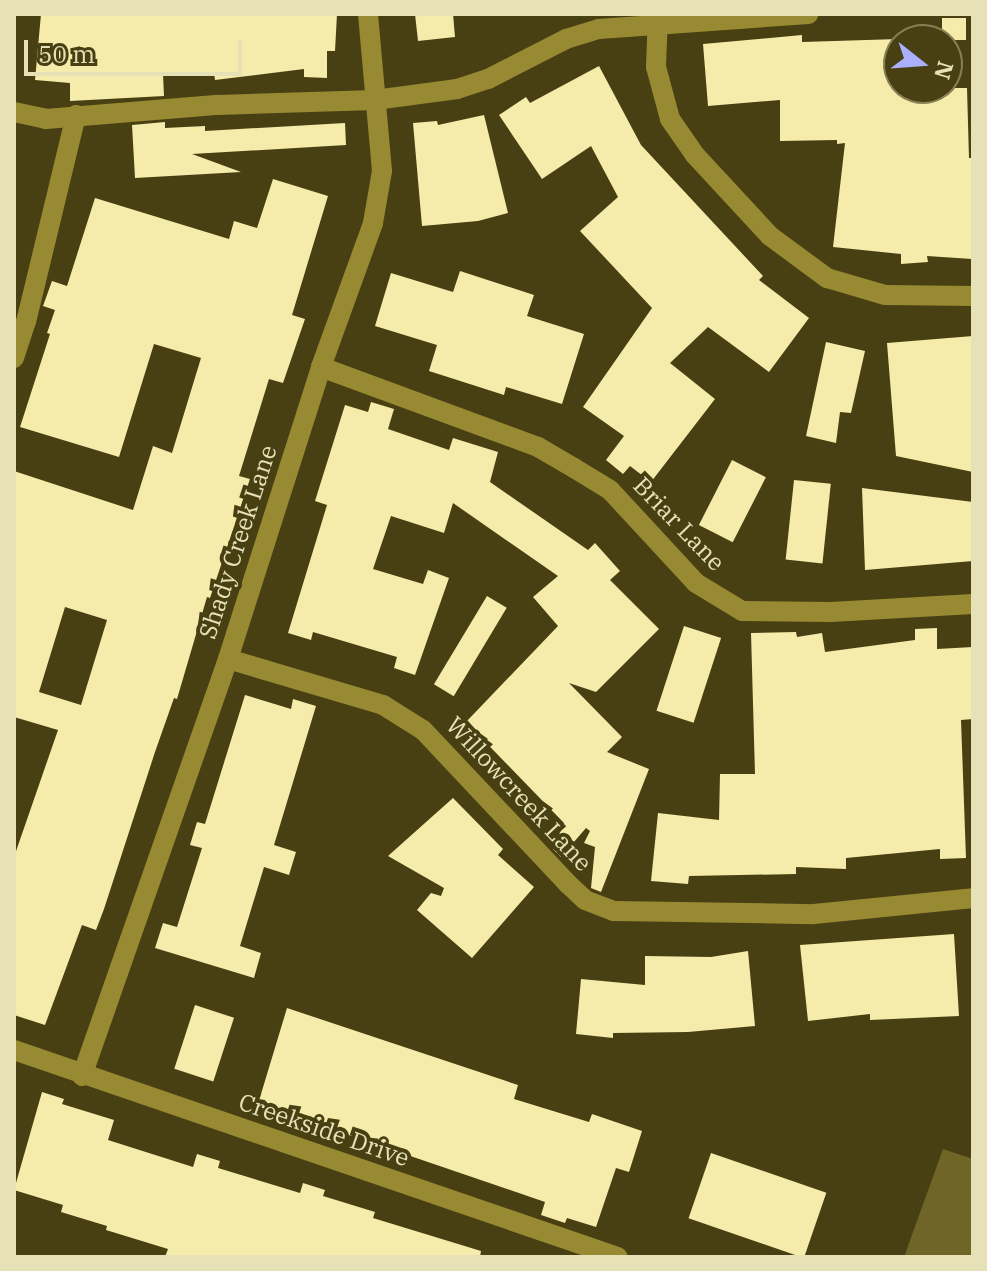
<!DOCTYPE html>
<style>
body{margin:0}
#map{position:relative;width:987px;height:1271px;overflow:hidden;background:#484012;font-family:"IBM Plex Serif",serif}
div>[style]{position:absolute}
[style*='--x']{left:calc(var(--x)*1px);top:calc(var(--y)*1px);width:calc(var(--w)*1px);rotate:calc(var(--a)*1deg)}
.green>*{inset:0;background:#6e6527}
.building>*{inset:0;background:#f5ebaa;transform-origin:0 0}
.minor>*{height:20px;margin:-10px;padding:0 10px;transform-origin:10px;border-radius:10px;background:#988a33}
span{translate:-50% -50%;white-space:nowrap;text-align:center;line-height:1.15;-webkit-text-stroke:8px #484012;paint-order:stroke}
.street-label{font-size:24px;color:#e7e1b8}
.frame{position:absolute;inset:0;border:16px solid #e7e1b8;pointer-events:none}
.north{position:absolute;left:883px;top:24px;width:80px;height:80px;box-sizing:border-box;background:#484012;border:2px solid #888054;border-radius:50%;rotate:107deg;font-size:22px;font-weight:700;line-height:32px;text-align:center;color:#e7e1b8}
.north::after{content:'';display:block;margin:auto;width:28px;height:36px;background:#aab0fb;clip-path:polygon(50% 0,100% 100%,50% 72%,0 100%)}
.scale{position:absolute;left:24px;top:40px;width:218px;height:36px;box-sizing:border-box;border:4px solid #e7e1b8;border-top:0;padding-left:10px;font-size:24px;line-height:28px;white-space:nowrap;color:#e7e1b8;-webkit-text-stroke:6px #484012;paint-order:stroke}
</style>
<div id="map">
<div class="green">
<div style="clip-path:polygon(943px 1149px,973px 1159px,973px 1257px,904px 1257px)"></div>
</div>
<div class="building">
<div style="clip-path:polygon(41px 14px,337px 14px,335px 51px,327px 51px,327px 78px,304px 77px,304px 69px,215px 80px,214px 72px,163px 74px,164px 96px,70px 101px,70px 83px,35px 80px)"></div>
<div style="clip-path:polygon(415px 14px,453px 14px,455px 37px,418px 41px)"></div>
<div style="left:942px;top:18px;width:24px;height:22px"></div>
<div style="clip-path:polygon(802px 35px,802px 42px,899px 39px,899px 88px,967px 88px,969px 158px,973px 158px,972px 259px,927px 256px,928px 262px,901px 264px,901px 254px,833px 247px,845px 143px,837px 144px,837px 140px,780px 141px,780px 100px,708px 106px,703px 44px)"></div>
<div style="clip-path:polygon(599px 66px,641px 145px,763px 276px,759px 280px,809px 318px,769px 372px,708px 327px,670px 363px,715px 399px,651px 482px,630px 466px,623px 474px,606px 460px,624px 436px,583px 407px,652px 308px,580px 231px,618px 197px,591px 146px,542px 179px,499px 115px,526px 97px,530px 103px)"></div>
<div style="clip-path:polygon(484px 115px,508px 213px,478px 221px,422px 226px,413px 123px,437px 121px,438px 125px)"></div>
<div style="clip-path:polygon(165px 122px,165px 128px,205px 126px,205px 131px,345px 123px,346px 145px,192px 154px,241px 172px,135px 178px,132px 125px)"></div>
<div style="clip-path:polygon(evenodd,273px 179px,328px 196px,292px 315px,305px 319px,283px 383px,269px 379px,239px 476px,250px 479px,210px 598px,207px 597px,177px 699px,174px 698px,155px 752px,104px 909px,96px 930px,82px 925px,45px 1025px,14px 1015px,14px 857px,58px 730px,14px 717px,14px 471px,133px 510px,153px 446px,172px 453px,201px 358px,154px 344px,119px 457px,20px 427px,50px 334px,47px 333px,55px 310px,43px 306px,52px 281px,67px 286px,95px 198px,229px 239px,234px 221px,257px 228px,273px 179px,65px 607px,107px 620px,81px 705px,39px 692px,65px 607px)"></div>
<div style="clip-path:polygon(460px 271px,534px 295px,527px 316px,584px 334px,562px 404px,506px 387px,504px 395px,429px 371px,437px 345px,375px 326px,391px 273px,453px 292px)"></div>
<div style="clip-path:polygon(973px 336px,973px 472px,896px 456px,887px 343px)"></div>
<div style="clip-path:polygon(826px 342px,865px 351px,851px 413px,840px 412px,836px 443px,806px 436px)"></div>
<div style="clip-path:polygon(371px 402px,394px 409px,388px 429px,449px 450px,453px 438px,498px 452px,490px 482px,588px 550px,595px 543px,620px 571px,610px 580px,659px 629px,596px 692px,569px 683px,622px 737px,607px 752px,649px 769px,601px 892px,591px 888px,595px 847px,584px 843px,590px 831px,586px 828px,561px 857px,553px 849px,564px 823px,466px 722px,558px 626px,533px 597px,558px 576px,453px 503px,444px 533px,391px 516px,373px 569px,423px 584px,428px 570px,449px 578px,415px 675px,394px 668px,397px 657px,313px 632px,311px 640px,288px 633px,327px 505px,315px 501px,345px 405px,368px 412px)"></div>
<div style="left:732px;top:460px;width:38px;height:73px;rotate:27deg"></div>
<div style="left:794px;top:480px;width:37px;height:80px;rotate:6deg"></div>
<div style="clip-path:polygon(862px 488px,973px 502px,973px 561px,865px 570px)"></div>
<div style="left:487px;top:596px;width:23px;height:103px;rotate:31deg"></div>
<div style="left:684px;top:626px;width:39px;height:89px;rotate:18deg"></div>
<div style="clip-path:polygon(937px 628px,937px 649px,973px 647px,973px 719px,961px 720px,966px 858px,940px 859px,940px 849px,846px 858px,846px 869px,796px 867px,796px 874px,689px 876px,688px 884px,651px 881px,658px 813px,719px 820px,720px 774px,755px 774px,751px 633px,796px 632px,797px 637px,822px 633px,825px 652px,915px 640px,915px 629px)"></div>
<div style="clip-path:polygon(245px 695px,291px 709px,293px 699px,316px 706px,274px 845px,296px 852px,289px 875px,264px 867px,240px 946px,261px 953px,254px 978px,155px 948px,163px 923px,177px 927px,202px 848px,190px 845px,197px 822px,205px 824px)"></div>
<div style="clip-path:polygon(453px 798px,503px 849px,498px 855px,534px 887px,472px 958px,417px 910px,431px 893px,441px 896px,444px 888px,388px 856px)"></div>
<div style="clip-path:polygon(954px 934px,959px 1016px,870px 1020px,870px 1014px,808px 1021px,800px 945px)"></div>
<div style="clip-path:polygon(748px 951px,755px 1026px,688px 1032px,613px 1033px,613px 1038px,576px 1034px,581px 979px,645px 985px,645px 956px,711px 957px)"></div>
<div style="left:195px;top:1005px;width:41px;height:67px;rotate:18deg"></div>
<div style="clip-path:polygon(287px 1008px,518px 1085px,514px 1099px,589px 1122px,592px 1114px,642px 1131px,629px 1172px,616px 1168px,596px 1227px,567px 1218px,565px 1223px,541px 1215px,545px 1202px,258px 1104px)"></div>
<div style="clip-path:polygon(42px 1092px,64px 1099px,62px 1104px,114px 1120px,108px 1140px,193px 1167px,197px 1154px,220px 1161px,218px 1168px,300px 1193px,303px 1183px,325px 1190px,323px 1196px,375px 1212px,373px 1218px,481px 1251px,480px 1257px,165px 1257px,168px 1249px,106px 1230px,107px 1226px,61px 1212px,63px 1205px,14px 1190px)"></div>
<div style="left:711px;top:1153px;width:122px;height:69px;rotate:19deg"></div>
</div>
<div class="minor">
<div style="--x:658;--y:14;--w:53;--a:92.2"></div>
<div style="--x:656;--y:67;--w:54;--a:74.9"></div>
<div style="--x:670;--y:119;--w:44;--a:55.2"></div>
<div style="--x:695;--y:155;--w:110;--a:47.2"></div>
<div style="--x:770;--y:236;--w:71;--a:36.4"></div>
<div style="--x:827;--y:278;--w:60;--a:16.3"></div>
<div style="--x:885;--y:295;--w:88;--a:0.7"></div>
<div style="--x:14;--y:112;--w:33;--a:12"></div>
<div style="--x:46;--y:119;--w:173;--a:-4.7"></div>
<div style="--x:218;--y:105;--w:157;--a:-1.8"></div>
<div style="--x:375;--y:100;--w:83;--a:-7.6"></div>
<div style="--x:457;--y:89;--w:33;--a:-18"></div>
<div style="--x:488;--y:79;--w:88;--a:-27.1"></div>
<div style="--x:566;--y:39;--w:34;--a:-17"></div>
<div style="--x:599;--y:29;--w:210;--a:-4.1"></div>
<div style="--x:14;--y:358;--w:38;--a:-72"></div>
<div style="--x:26;--y:322;--w:213;--a:-76.4"></div>
<div style="--x:321;--y:367;--w:231;--a:20.2"></div>
<div style="--x:538;--y:447;--w:42;--a:30.3"></div>
<div style="--x:574;--y:468;--w:42;--a:31.4"></div>
<div style="--x:610;--y:490;--w:127;--a:47.2"></div>
<div style="--x:696;--y:583;--w:54;--a:31.3"></div>
<div style="--x:742;--y:611;--w:89;--a:0.6"></div>
<div style="--x:831;--y:612;--w:142;--a:-3.2"></div>
<div style="--x:228;--y:659;--w:162;--a:16.5"></div>
<div style="--x:383;--y:705;--w:47;--a:32"></div>
<div style="--x:423;--y:730;--w:212;--a:46.7"></div>
<div style="--x:568;--y:884;--w:23;--a:43"></div>
<div style="--x:585;--y:900;--w:31;--a:21"></div>
<div style="--x:614;--y:911;--w:200;--a:0.9"></div>
<div style="--x:814;--y:914;--w:160;--a:-5.7"></div>
<div style="--x:14;--y:1050;--w:638;--a:18.92"></div>
<div style="--x:82;--y:1076;--w:442;--a:-70.7"></div>
<div style="--x:228;--y:659;--w:306;--a:-72.3"></div>
<div style="--x:321;--y:367;--w:153;--a:-70.1"></div>
<div style="--x:373;--y:223;--w:53;--a:-80.2"></div>
<div style="--x:382;--y:171;--w:158;--a:-95.1"></div>
</div>
<div class="street-label">
<span style="left:679px;top:524px;rotate:46deg">Briar Lane</span>
<span style="left:238px;top:542px;rotate:-72deg">Shady Creek Lane</span>
<span style="left:519px;top:794px;rotate:47deg">Willowcreek Lane</span>
<span style="left:324px;top:1130px;rotate:19deg">Creekside Drive</span>
</div>
<div class="frame"></div>
<div class="north">N</div>
<div class="scale">50 m</div>
</div>
